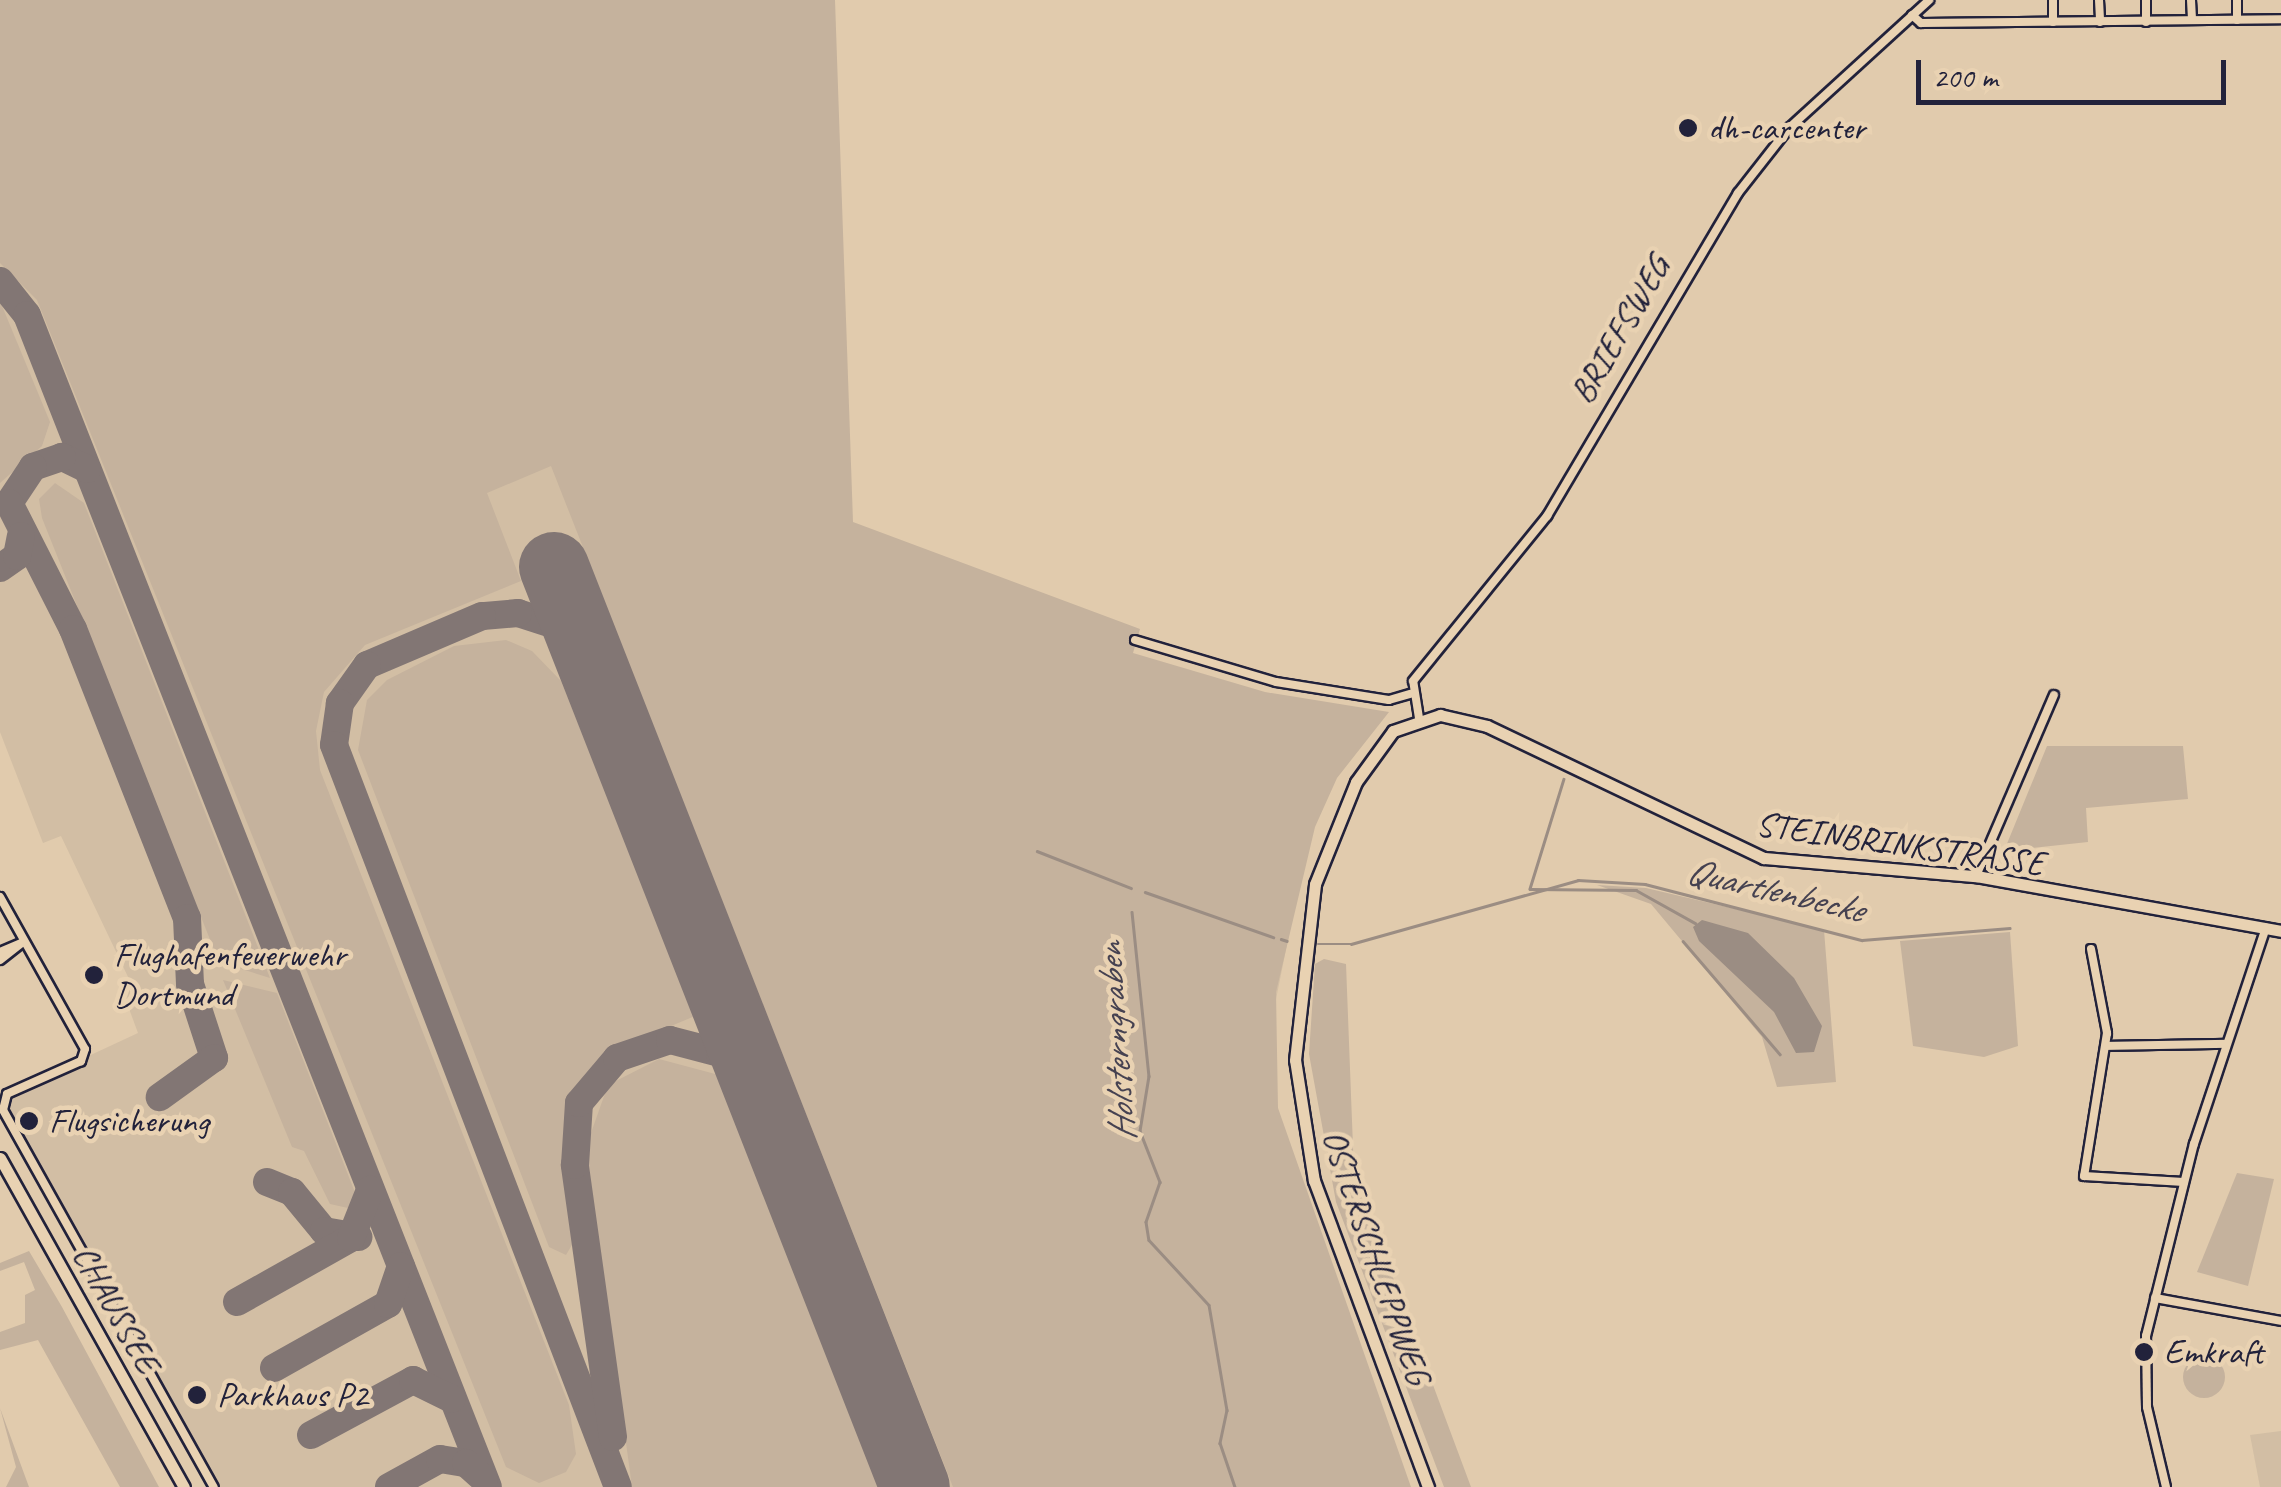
<!DOCTYPE html>
<style>
body{margin:0}
#map{position:relative;width:2281px;height:1487px;overflow:hidden;background:#e1cbad;font-family:Caveat,sans-serif}
div>[style]{position:absolute}
[style*='--x']{left:calc(var(--x)*1px);top:calc(var(--y)*1px);width:calc(var(--w)*1px);rotate:calc(var(--a)*1deg)}
.built>*{inset:0;background:#d2bea4}
.green>*{inset:0;background:#c5b29d}
.round{border-radius:50%}
.water>*{inset:0;background:#9b8d83}
.stream>*{height:2.5px;margin:-1.25px;padding:0 1.25px;transform-origin:1.25px;border-radius:1.25px;background:#9b8d83}
.taxiway>*{height:28px;margin:-14px;padding:0 14px;transform-origin:14px;border-radius:14px;background:#827674}
.runway>*{height:70px;margin:-35px;padding:0 35px;transform-origin:35px;border-radius:35px;background:#827674}
.roads{filter:drop-shadow(2px 0 #22223b) drop-shadow(-2px 0 #22223b) drop-shadow(0 2px #22223b) drop-shadow(0 -2px #22223b)}
.street>*{height:8px;margin:-4px;padding:0 4px;transform-origin:4px;border-radius:4px;background:#e9d2b2}
.secondary>*{height:11px;margin:-5.5px;padding:0 5.5px;transform-origin:5.5px;border-radius:5.5px;background:#e9d2b2}
.dots>*{width:28px;height:28px;translate:-50% -50%;box-sizing:border-box;border:5px solid #e9d2b2;border-radius:50%}
span{translate:-50% -50%;white-space:nowrap;text-align:center;line-height:1.15;-webkit-text-stroke:9px #e9d2b2;paint-order:stroke}
.poi-label{font-size:35px;color:#22223b}
.left{translate:0 -50%;text-align:left}
.street-label{font-size:35px;color:#22223b}
.water-label{font-size:38px;color:#464251;font-style:italic}
.scale{position:absolute;left:1916px;top:60px;width:310px;height:45px;box-sizing:border-box;border:5px solid #22223b;border-top:0;padding-left:12px;font-size:30px;line-height:35px;white-space:nowrap;color:#22223b;-webkit-text-stroke:8px #e9d2b2;paint-order:stroke}
</style>
<div id="map">
<div class="built">
<div style="clip-path:polygon(0 2px,841px 517px,1115px 669px,1315px 806px,1271px 1024px,1280px 1159px,1409px 1487px,213px 1487px,6px 1107px,24px 1086px,138px 1033px,121px 987px,129px 979px,61px 836px,43px 843px,0 732px)"></div>
<div style="clip-path:polygon(2281px 1431px,2281px 1487px,2260px 1487px,2250px 1435px)"></div>
</div>
<div class="green">
<div style="clip-path:polygon(0 0,835px 0,853px 522px,1140px 629px,1133px 653px,1265px 692px,1389px 712px,1337px 778px,1315px 827px,1276px 992px,1278px 1108px,1411px 1487px,953px 1487px,551px 466px,487px 493px,521px 581px,365px 645px,324px 692px,316px 731px,320px 770px,569px 1405px,576px 1454px,566px 1472px,539px 1483px,506px 1467px,37px 300px,0 263px)"></div>
<div style="clip-path:polygon(0 301px,50px 422px,42px 446px,0 483px)"></div>
<div style="clip-path:polygon(55px 483px,84px 503px,270px 978px,219px 962px,42px 518px,39px 499px)"></div>
<div style="clip-path:polygon(506px 640px,532px 651px,561px 681px,695px 1016px,616px 1049px,576px 1089px,565px 1125px,576px 1238px,566px 1255px,549px 1247px,358px 750px,367px 700px,387px 680px,454px 646px)"></div>
<div style="clip-path:polygon(2047px 746px,2183px 746px,2188px 799px,2086px 808px,2088px 842px,2004px 851px)"></div>
<div style="clip-path:polygon(1597px 885px,1646px 888px,1824px 930px,1836px 1082px,1777px 1087px,1762px 1037px,1651px 904px)"></div>
<div style="clip-path:polygon(2010px 932px,2018px 1046px,1984px 1057px,1913px 1046px,1900px 941px)"></div>
<div style="clip-path:polygon(1324px 959px,1346px 964px,1354px 1173px,1471px 1487px,1444px 1487px,1336px 1202px,1309px 1054px,1315px 964px)"></div>
<div style="clip-path:polygon(223px 980px,277px 993px,356px 1195px,348px 1208px,330px 1204px,304px 1151px,292px 1147px)"></div>
<div style="clip-path:polygon(659px 1059px,719px 1075px,880px 1487px,632px 1487px,586px 1147px,608px 1085px)"></div>
<div style="clip-path:polygon(2237px 1173px,2274px 1179px,2248px 1286px,2197px 1272px)"></div>
<div style="clip-path:polygon(29px 1251px,62px 1307px,159px 1487px,120px 1487px,38px 1340px,0 1350px,0 1332px,25px 1323px,25px 1295px,35px 1290px,24px 1262px,0 1271px,0 1263px)"></div>
<div class="round" style="left:2183px;top:1356px;width:42px;height:42px"></div>
<div style="clip-path:polygon(0 1408px,29px 1487px,6px 1487px,16px 1467px)"></div>
</div>
<div class="water">
<div style="clip-path:polygon(1702px 920px,1748px 933px,1794px 978px,1822px 1026px,1814px 1052px,1796px 1053px,1774px 1012px,1699px 941px,1693px 927px)"></div>
</div>
<div class="stream">
<div style="--x:1564;--y:779;--w:115;--a:107.2"></div>
<div style="--x:1530;--y:889;--w:106;--a:0.5"></div>
<div style="--x:1636;--y:890;--w:68;--a:29.2"></div>
<div style="--x:1037;--y:851;--w:101;--a:21.5"></div>
<div style="--x:1145;--y:892;--w:136;--a:19.4"></div>
<div style="--x:1132;--y:912;--w:165;--a:84.1"></div>
<div style="--x:1149;--y:1076;--w:56;--a:99.3"></div>
<div style="--x:1140;--y:1131;--w:55;--a:68.6"></div>
<div style="--x:1160;--y:1182;--w:42;--a:109.3"></div>
<div style="--x:1146;--y:1222;--w:18;--a:81"></div>
<div style="--x:1149;--y:1240;--w:88;--a:47.3"></div>
<div style="--x:1209;--y:1305;--w:107;--a:80.3"></div>
<div style="--x:1227;--y:1410;--w:34;--a:102"></div>
<div style="--x:1220;--y:1443;--w:46;--a:71.2"></div>
<div style="--x:1281;--y:939;--w:6;--a:18"></div>
<div style="--x:1683;--y:941;--w:149;--a:49.4"></div>
<div style="--x:1318;--y:944;--w:33;--a:0"></div>
<div style="--x:1351;--y:944;--w:236;--a:-15.7"></div>
<div style="--x:1578;--y:880;--w:67;--a:3.4"></div>
<div style="--x:1645;--y:884;--w:224;--a:14.5"></div>
<div style="--x:1862;--y:940;--w:148;--a:-4.6"></div>
</div>
<div class="taxiway">
<div style="--x:0;--y:281;--w:43;--a:51.5"></div>
<div style="--x:27;--y:315;--w:1259;--a:68.53"></div>
<div style="--x:87;--y:469;--w:28;--a:-154"></div>
<div style="--x:62;--y:457;--w:31;--a:161"></div>
<div style="--x:33;--y:467;--w:43;--a:123.7"></div>
<div style="--x:9;--y:503;--w:141;--a:63.1"></div>
<div style="--x:73;--y:629;--w:311;--a:68.5"></div>
<div style="--x:187;--y:918;--w:66;--a:87.4"></div>
<div style="--x:190;--y:984;--w:78;--a:72"></div>
<div style="--x:214;--y:1058;--w:67;--a:144.2"></div>
<div style="--x:0;--y:568;--w:21;--a:-35"></div>
<div style="--x:17;--y:556;--w:20;--a:-79"></div>
<div style="--x:595;--y:673;--w:62;--a:-129.8"></div>
<div style="--x:555;--y:625;--w:39;--a:-162"></div>
<div style="--x:518;--y:613;--w:36;--a:175"></div>
<div style="--x:482;--y:616;--w:125;--a:156.9"></div>
<div style="--x:367;--y:665;--w:47;--a:125.4"></div>
<div style="--x:340;--y:703;--w:42;--a:98.1"></div>
<div style="--x:334;--y:745;--w:794;--a:69.06"></div>
<div style="--x:267;--y:1182;--w:27;--a:22"></div>
<div style="--x:292;--y:1192;--w:50;--a:50.6"></div>
<div style="--x:324;--y:1231;--w:35;--a:10"></div>
<div style="--x:237;--y:1302;--w:131;--a:-29.3"></div>
<div style="--x:351;--y:1238;--w:52;--a:-68.4"></div>
<div style="--x:274;--y:1368;--w:131;--a:-29.3"></div>
<div style="--x:388;--y:1304;--w:40;--a:-71.1"></div>
<div style="--x:311;--y:1435;--w:116;--a:-28.3"></div>
<div style="--x:413;--y:1380;--w:43;--a:26"></div>
<div style="--x:613;--y:1437;--w:275;--a:-98"></div>
<div style="--x:575;--y:1165;--w:62;--a:-86.3"></div>
<div style="--x:579;--y:1103;--w:59;--a:-49.8"></div>
<div style="--x:617;--y:1058;--w:56;--a:-18.8"></div>
<div style="--x:670;--y:1040;--w:52;--a:14.6"></div>
<div style="--x:720;--y:1053;--w:56;--a:44.3"></div>
<div style="--x:389;--y:1487;--w:58;--a:-28.8"></div>
<div style="--x:440;--y:1459;--w:26;--a:9"></div>
<div style="--x:466;--y:1463;--w:24;--a:42"></div>
</div>
<div class="runway">
<div style="--x:554;--y:567;--w:988;--a:68.58"></div>
</div>
<div class="roads">
<div class="street">
<div style="--x:2053;--y:0;--w:22;--a:90"></div>
<div style="--x:2099;--y:0;--w:22;--a:87"></div>
<div style="--x:2146;--y:0;--w:22;--a:90"></div>
<div style="--x:2191;--y:0;--w:20;--a:87"></div>
<div style="--x:2237;--y:0;--w:20;--a:90"></div>
<div style="--x:1912;--y:15;--w:12;--a:42"></div>
<div style="--x:1921;--y:23;--w:360;--a:-0.6"></div>
<div style="--x:1135;--y:640;--w:147;--a:16.6"></div>
<div style="--x:1276;--y:682;--w:114;--a:9.1"></div>
<div style="--x:1389;--y:700;--w:22;--a:-16"></div>
<div style="--x:1419;--y:718;--w:37;--a:-99"></div>
<div style="--x:1413;--y:681;--w:213;--a:-50.9"></div>
<div style="--x:1547;--y:516;--w:375;--a:-59.4"></div>
<div style="--x:1738;--y:193;--w:83;--a:-51.9"></div>
<div style="--x:1789;--y:128;--w:190;--a:-42.4"></div>
<div style="--x:1976;--y:876;--w:197;--a:-66.7"></div>
<div style="--x:0;--y:897;--w:174;--a:60.8"></div>
<div style="--x:85;--y:1049;--w:13;--a:108"></div>
<div style="--x:81;--y:1061;--w:81;--a:156"></div>
<div style="--x:7;--y:1094;--w:16;--a:104"></div>
<div style="--x:3;--y:1110;--w:432;--a:60.8"></div>
<div style="--x:2091;--y:949;--w:86;--a:79.2"></div>
<div style="--x:2107;--y:1033;--w:145;--a:99.1"></div>
<div style="--x:2084;--y:1176;--w:100;--a:3.4"></div>
<div style="--x:0;--y:952;--w:25;--a:-23"></div>
<div style="--x:0;--y:960;--w:29;--a:-38"></div>
<div style="--x:2106;--y:1046;--w:119;--a:-1"></div>
<div style="--x:2155;--y:1298;--w:128;--a:10.3"></div>
<div style="--x:2166;--y:1487;--w:82;--a:-103.4"></div>
<div style="--x:2147;--y:1407;--w:71;--a:-90.8"></div>
<div style="--x:2146;--y:1336;--w:198;--a:-76"></div>
<div style="--x:2194;--y:1144;--w:228;--a:-71.6"></div>
</div>
<div class="secondary">
<div style="--x:0;--y:1158;--w:377;--a:60.8"></div>
<div style="--x:1428;--y:1487;--w:327;--a:-110.4"></div>
<div style="--x:1314;--y:1181;--w:122;--a:-98.9"></div>
<div style="--x:1295;--y:1060;--w:177;--a:-83.5"></div>
<div style="--x:1315;--y:884;--w:110;--a:-68.1"></div>
<div style="--x:1356;--y:782;--w:63;--a:-54"></div>
<div style="--x:1393;--y:731;--w:50;--a:-18.8"></div>
<div style="--x:1440;--y:715;--w:48;--a:13.2"></div>
<div style="--x:1487;--y:726;--w:307;--a:25.5"></div>
<div style="--x:1764;--y:858;--w:213;--a:4.9"></div>
<div style="--x:1976;--y:876;--w:310;--a:10.2"></div>
</div>
</div>
<div class="dots">
<div style="left:1688px;top:128px;background:#22223b"></div>
<div style="left:94px;top:975px;background:#22223b"></div>
<div style="left:29px;top:1121px;background:#22223b"></div>
<div style="left:2144px;top:1352px;background:#22223b"></div>
<div style="left:197px;top:1395px;background:#22223b"></div>
</div>
<div class="poi-label">
<span class="left" style="left:1708px;top:128px">dh-carcenter</span>
<span class="left" style="left:114px;top:975px">Flughafenfeuerwehr<br>Dortmund</span>
<span class="left" style="left:49px;top:1121px">Flugsicherung</span>
<span class="left" style="left:2164px;top:1352px">Emkraft</span>
<span class="left" style="left:217px;top:1395px">Parkhaus P2</span>
</div>
<div class="street-label">
<span style="left:1620px;top:330px;rotate:-60deg">BRIEFSWEG</span>
<span style="left:1900px;top:844px;rotate:8deg">STEINBRINKSTRASSE</span>
<span style="left:1376px;top:1257px;rotate:71deg">OSTERSCHLEPPWEG</span>
<span style="left:116px;top:1309px;rotate:61deg">CHAUSSEE</span>
</div>
<div class="water-label">
<span style="left:1775px;top:890px;rotate:13deg">Quartlenbecke</span>
<span style="left:1116px;top:1042px;rotate:-94deg">Holsterngraben</span>
</div>
<div class="scale">200 m</div>
</div>
